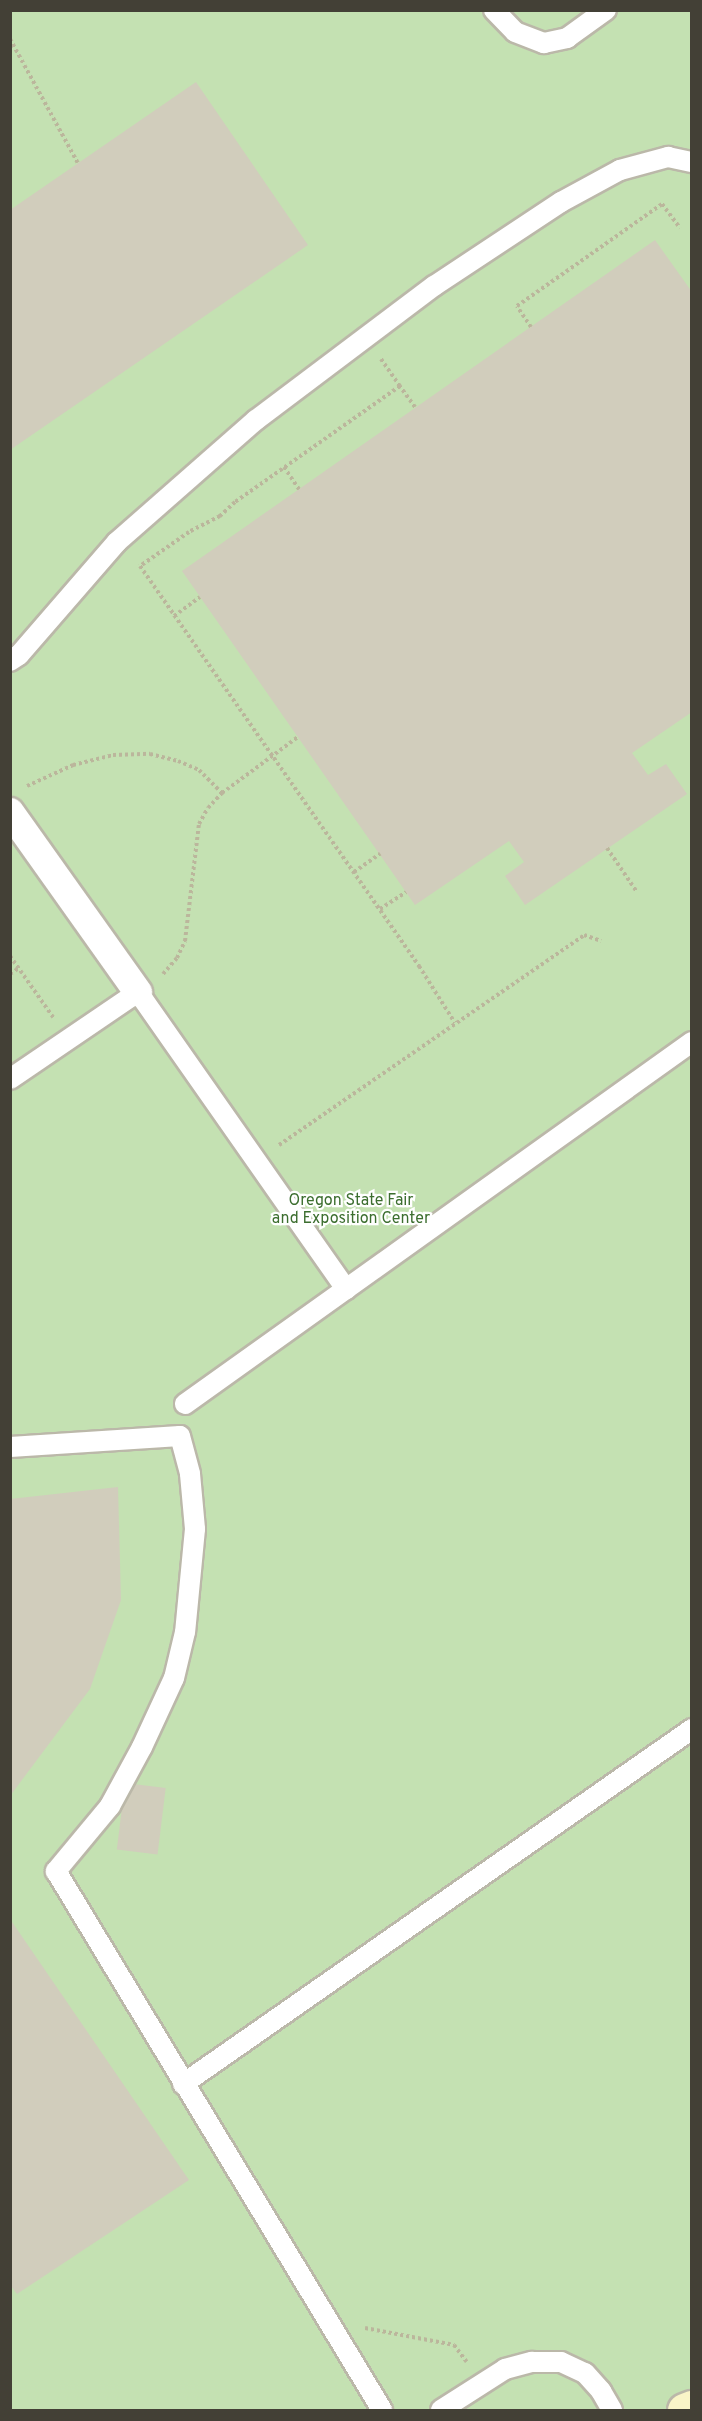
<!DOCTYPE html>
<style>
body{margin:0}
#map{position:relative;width:702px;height:2421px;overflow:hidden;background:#f1efe5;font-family:Overpass,sans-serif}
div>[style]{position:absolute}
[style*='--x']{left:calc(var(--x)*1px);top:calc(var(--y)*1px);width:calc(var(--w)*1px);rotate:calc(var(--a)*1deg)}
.green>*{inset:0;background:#c4e1b2;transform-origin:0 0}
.building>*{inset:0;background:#d1cdbc;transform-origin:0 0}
.path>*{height:4px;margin-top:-2px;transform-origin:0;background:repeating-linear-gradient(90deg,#bbb69c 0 3px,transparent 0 6px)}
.roads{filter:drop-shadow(2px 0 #bbb8a9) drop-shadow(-2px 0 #bbb8a9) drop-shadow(0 2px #bbb8a9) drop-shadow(0 -2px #bbb8a9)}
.service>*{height:20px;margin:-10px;padding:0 10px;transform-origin:10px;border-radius:10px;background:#fff}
.pedestrian>*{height:28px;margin:-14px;padding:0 14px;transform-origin:14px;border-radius:14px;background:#fff}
.secondary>*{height:33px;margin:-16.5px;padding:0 16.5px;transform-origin:16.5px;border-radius:16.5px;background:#f9f5c8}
span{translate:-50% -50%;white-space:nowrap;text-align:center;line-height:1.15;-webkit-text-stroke:4.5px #fff;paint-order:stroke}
.park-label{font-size:16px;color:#3c6e2f}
.frame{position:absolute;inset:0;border:12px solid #434036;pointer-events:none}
</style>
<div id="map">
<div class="green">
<div style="left:11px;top:11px;width:680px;height:2399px"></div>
</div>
<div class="building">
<div style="clip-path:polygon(196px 82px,308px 245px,10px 450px,10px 210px)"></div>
<div style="clip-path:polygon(655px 240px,692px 292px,692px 712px,632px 753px,648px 775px,666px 764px,687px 794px,525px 905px,505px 876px,524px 862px,509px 841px,415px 905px,182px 571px)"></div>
<div style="clip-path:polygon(118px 1487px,121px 1600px,90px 1689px,10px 1796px,10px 1499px)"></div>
<div style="left:125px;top:1783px;width:41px;height:67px;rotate:7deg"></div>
<div style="clip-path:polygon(10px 1919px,189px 2180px,17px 2294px,10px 2285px)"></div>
</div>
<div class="path">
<div style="--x:10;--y:39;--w:141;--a:61.3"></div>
<div style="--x:531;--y:327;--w:25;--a:-124"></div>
<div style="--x:517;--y:306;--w:177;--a:-35.1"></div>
<div style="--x:662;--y:204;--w:30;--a:53"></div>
<div style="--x:381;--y:359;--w:33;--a:55"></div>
<div style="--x:415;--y:407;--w:26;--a:-126"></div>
<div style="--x:400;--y:386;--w:202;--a:144.9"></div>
<div style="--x:235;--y:502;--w:21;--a:137"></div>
<div style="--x:220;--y:516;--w:35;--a:153"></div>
<div style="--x:189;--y:532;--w:60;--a:145.2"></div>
<div style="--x:140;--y:566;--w:488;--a:55.1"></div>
<div style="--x:419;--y:966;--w:67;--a:57.7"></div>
<div style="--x:284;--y:467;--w:27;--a:56"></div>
<div style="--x:174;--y:616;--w:32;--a:-36"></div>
<div style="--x:27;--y:786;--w:51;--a:-24.5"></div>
<div style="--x:73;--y:765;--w:41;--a:-14"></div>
<div style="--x:113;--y:755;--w:37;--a:-2"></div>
<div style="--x:150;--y:754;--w:29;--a:14"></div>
<div style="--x:178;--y:761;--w:23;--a:23"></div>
<div style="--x:199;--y:770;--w:33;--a:45"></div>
<div style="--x:607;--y:848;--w:53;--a:55.7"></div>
<div style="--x:354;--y:872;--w:32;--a:-35"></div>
<div style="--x:380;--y:909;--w:31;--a:-33"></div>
<div style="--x:10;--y:956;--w:75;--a:54.8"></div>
<div style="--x:10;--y:974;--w:11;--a:-34"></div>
<div style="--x:163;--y:974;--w:21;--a:-49"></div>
<div style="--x:177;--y:958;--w:19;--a:-65"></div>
<div style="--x:185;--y:941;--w:118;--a:-83.2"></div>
<div style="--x:199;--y:824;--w:18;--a:-61"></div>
<div style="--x:208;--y:808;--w:21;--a:-47"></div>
<div style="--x:222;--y:793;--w:94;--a:-36.4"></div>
<div style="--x:279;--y:1145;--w:370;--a:-34.5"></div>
<div style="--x:584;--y:935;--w:18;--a:19"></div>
<div style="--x:365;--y:2328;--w:91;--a:10.8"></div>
<div style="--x:454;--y:2345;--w:21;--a:53"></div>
</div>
<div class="roads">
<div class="service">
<div style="--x:494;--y:10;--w:30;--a:46"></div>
<div style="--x:515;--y:32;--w:31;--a:21"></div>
<div style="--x:544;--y:43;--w:24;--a:-12"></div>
<div style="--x:567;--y:38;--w:48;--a:-35.7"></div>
<div style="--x:10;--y:661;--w:11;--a:-34"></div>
<div style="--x:19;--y:655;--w:150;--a:-49.1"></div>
<div style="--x:117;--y:542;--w:185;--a:-41.3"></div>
<div style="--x:256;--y:420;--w:223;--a:-37"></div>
<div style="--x:434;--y:286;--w:152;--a:-33.5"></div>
<div style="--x:561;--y:202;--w:67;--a:-28.5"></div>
<div style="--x:620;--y:170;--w:50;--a:-15.2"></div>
<div style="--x:668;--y:157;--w:25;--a:12"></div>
<div style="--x:10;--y:1079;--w:155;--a:-34.2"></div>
<div style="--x:138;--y:992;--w:363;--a:55"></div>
<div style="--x:185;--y:1404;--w:623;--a:-35.53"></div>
<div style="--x:10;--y:1447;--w:170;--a:-3.7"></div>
<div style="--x:180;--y:1436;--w:39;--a:75"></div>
<div style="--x:190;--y:1474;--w:55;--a:84.8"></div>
<div style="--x:195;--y:1529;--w:103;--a:95.5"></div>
<div style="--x:185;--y:1632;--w:47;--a:103.4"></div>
<div style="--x:174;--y:1678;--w:76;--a:114.9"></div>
<div style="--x:142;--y:1747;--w:67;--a:118.5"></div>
<div style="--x:110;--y:1806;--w:85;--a:129.7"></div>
<div style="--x:56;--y:1871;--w:630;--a:58.83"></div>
<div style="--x:183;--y:2084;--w:621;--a:-34.89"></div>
<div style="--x:441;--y:2410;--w:76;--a:-32.6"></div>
<div style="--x:505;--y:2369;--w:28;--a:-15"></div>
<div style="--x:532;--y:2362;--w:29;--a:0"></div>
<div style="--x:561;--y:2362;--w:26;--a:25"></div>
<div style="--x:585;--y:2373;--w:24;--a:48"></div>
<div style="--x:601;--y:2391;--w:22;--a:60"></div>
</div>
<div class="pedestrian">
<div style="--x:10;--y:812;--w:221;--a:54.6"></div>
</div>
<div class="secondary">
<div style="--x:684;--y:2410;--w:9;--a:-21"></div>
</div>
</div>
<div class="park-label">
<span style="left:351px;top:1210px">Oregon State Fair<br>and Exposition Center</span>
</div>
<div class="frame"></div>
</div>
